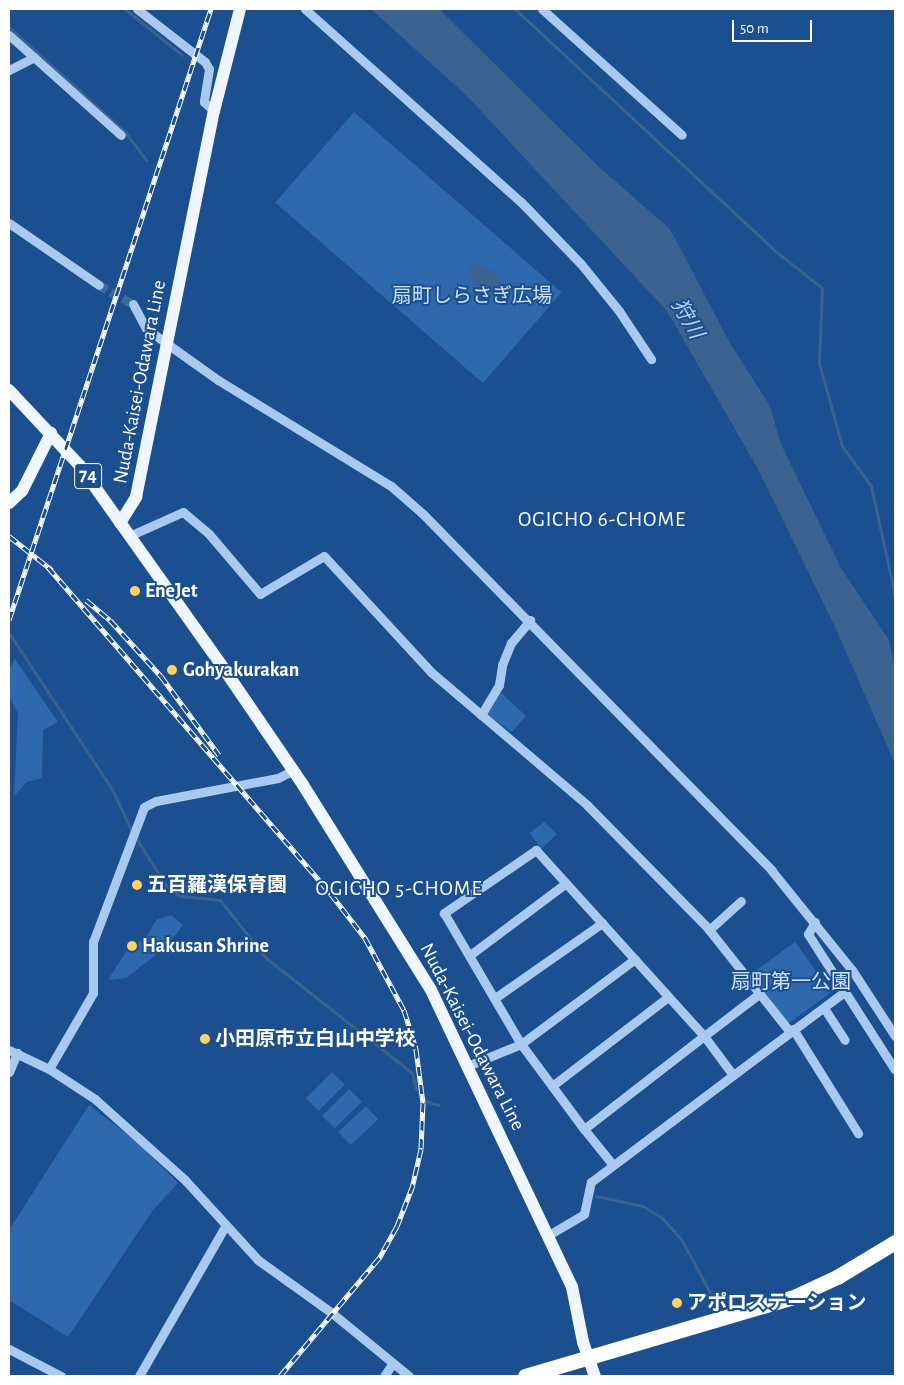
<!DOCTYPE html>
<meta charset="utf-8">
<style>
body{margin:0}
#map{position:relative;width:904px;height:1385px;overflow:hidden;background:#1b4f8f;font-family:"Alegreya Sans","Noto Sans JP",sans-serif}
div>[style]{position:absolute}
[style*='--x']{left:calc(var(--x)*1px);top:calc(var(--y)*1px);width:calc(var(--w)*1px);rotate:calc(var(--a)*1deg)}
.green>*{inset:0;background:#2e69ad;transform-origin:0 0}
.water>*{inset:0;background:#3c6290}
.stream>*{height:3px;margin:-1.5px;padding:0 1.5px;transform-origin:1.5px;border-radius:1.5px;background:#3c6290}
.minor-tunnel>*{height:9px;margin-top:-4.5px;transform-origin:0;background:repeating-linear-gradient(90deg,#3d69a0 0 9px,transparent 0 13.5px)}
.minor>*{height:9px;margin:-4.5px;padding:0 4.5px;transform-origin:4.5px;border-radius:4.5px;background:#a9c9ee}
.major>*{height:12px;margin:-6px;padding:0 6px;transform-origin:6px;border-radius:6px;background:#f0f6ff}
.highway>*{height:15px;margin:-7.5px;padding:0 7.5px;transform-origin:7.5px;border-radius:7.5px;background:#fff}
.rail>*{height:5px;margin-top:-2.5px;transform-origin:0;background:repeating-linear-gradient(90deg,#1b4f8f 0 9px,#fff 0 18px);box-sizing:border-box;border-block:1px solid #fff}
.dots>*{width:14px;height:14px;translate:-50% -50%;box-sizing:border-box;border:2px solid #1b4f8f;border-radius:50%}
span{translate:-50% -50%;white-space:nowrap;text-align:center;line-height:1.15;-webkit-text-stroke:4px #1b4f8f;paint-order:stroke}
.shield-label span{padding:1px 4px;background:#1b4f8f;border:1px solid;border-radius:4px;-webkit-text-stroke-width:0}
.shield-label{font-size:19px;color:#fff;font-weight:700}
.park-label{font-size:20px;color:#cfe3fa}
.street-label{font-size:20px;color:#fff}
.poi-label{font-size:20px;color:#fff;font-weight:700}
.left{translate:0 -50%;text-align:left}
.water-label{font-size:21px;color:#b5d3f5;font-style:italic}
.neighbourhood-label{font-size:21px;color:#fff;letter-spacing:1px}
.frame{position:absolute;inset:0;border:10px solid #fff;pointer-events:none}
.scale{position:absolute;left:732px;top:20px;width:80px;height:22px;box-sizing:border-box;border:2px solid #fff;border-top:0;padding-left:6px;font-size:15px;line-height:18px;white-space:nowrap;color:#fff;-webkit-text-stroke:4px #1b4f8f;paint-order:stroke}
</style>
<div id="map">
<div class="green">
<div style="left:354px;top:112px;width:275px;height:120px;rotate:41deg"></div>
<div style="clip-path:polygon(15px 659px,58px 722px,43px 730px,42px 778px,27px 782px,14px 796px,18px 713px,9px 696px,9px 669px)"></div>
<div style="clip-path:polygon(495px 687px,526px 716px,512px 732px,483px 712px)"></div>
<div style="clip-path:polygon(544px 822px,557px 834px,541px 849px,530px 833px)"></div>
<div style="clip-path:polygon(171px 915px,183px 925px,167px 946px,126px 978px,110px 980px,109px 978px,132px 943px,145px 940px,156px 920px)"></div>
<div style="left:795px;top:942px;width:62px;height:54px;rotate:54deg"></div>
<div style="left:332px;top:1072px;width:18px;height:37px;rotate:45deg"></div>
<div style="left:349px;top:1089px;width:18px;height:38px;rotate:45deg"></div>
<div style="clip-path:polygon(89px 1105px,138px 1143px,178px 1183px,153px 1210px,68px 1337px,9px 1300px,9px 1230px)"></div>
<div style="left:366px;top:1106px;width:18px;height:38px;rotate:47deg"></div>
</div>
<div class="water">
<div style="clip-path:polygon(371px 9px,439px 9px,600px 168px,670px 229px,731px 345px,770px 406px,780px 442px,841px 568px,889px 640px,895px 666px,895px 764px,837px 631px,758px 469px,667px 311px,466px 95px)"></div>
<div style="clip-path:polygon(472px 264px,492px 270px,499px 280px,500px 291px,496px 296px,474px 284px,469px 270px)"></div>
</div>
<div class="stream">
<div style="--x:125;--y:9;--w:73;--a:38.9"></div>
<div style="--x:515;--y:9;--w:354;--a:42.9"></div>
<div style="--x:774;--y:250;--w:61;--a:38.4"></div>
<div style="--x:822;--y:288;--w:75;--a:92.3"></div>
<div style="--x:819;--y:363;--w:86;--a:74.5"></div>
<div style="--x:842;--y:446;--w:49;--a:54.1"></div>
<div style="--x:871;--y:486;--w:113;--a:77.7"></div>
<div style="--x:9;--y:27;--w:156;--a:42.2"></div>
<div style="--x:125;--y:132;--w:35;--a:53"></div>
<div style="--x:9;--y:633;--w:189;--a:56.6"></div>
<div style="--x:113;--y:791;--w:45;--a:65.1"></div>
<div style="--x:135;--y:837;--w:63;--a:57.3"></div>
<div style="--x:169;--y:890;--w:14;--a:25"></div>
<div style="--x:182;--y:896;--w:38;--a:6"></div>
<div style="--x:220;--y:900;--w:74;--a:51.6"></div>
<div style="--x:266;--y:958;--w:186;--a:38.2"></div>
<div style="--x:412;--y:1073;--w:16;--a:76"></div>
<div style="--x:416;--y:1089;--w:18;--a:47"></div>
<div style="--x:428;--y:1102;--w:11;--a:15"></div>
<div style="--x:596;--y:1196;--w:48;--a:12"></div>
<div style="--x:643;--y:1206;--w:22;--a:32"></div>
<div style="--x:662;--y:1218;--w:28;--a:48"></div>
<div style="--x:681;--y:1239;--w:80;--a:61.5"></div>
</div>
<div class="minor-tunnel">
<div style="--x:99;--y:285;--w:39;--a:29"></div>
</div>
<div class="minor">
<div style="--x:137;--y:9;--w:86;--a:37.9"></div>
<div style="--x:205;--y:62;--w:8;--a:60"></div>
<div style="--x:209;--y:69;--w:33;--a:99"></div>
<div style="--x:204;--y:102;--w:13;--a:42"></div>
<div style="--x:305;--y:9;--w:290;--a:41.8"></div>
<div style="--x:521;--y:202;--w:86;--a:45.9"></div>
<div style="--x:581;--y:264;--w:60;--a:51"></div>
<div style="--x:619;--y:311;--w:58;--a:56.3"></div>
<div style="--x:542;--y:9;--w:188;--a:42"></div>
<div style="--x:9;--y:35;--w:150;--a:41.8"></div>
<div style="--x:9;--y:70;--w:28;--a:-27"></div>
<div style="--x:9;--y:223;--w:109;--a:34.6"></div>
<div style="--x:133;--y:304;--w:27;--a:62"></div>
<div style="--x:146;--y:328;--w:25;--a:37"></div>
<div style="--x:166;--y:343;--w:64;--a:35.4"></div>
<div style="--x:218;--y:380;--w:203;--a:31.5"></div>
<div style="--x:391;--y:486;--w:43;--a:41.2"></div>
<div style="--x:423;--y:514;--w:499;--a:45.6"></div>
<div style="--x:772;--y:871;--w:127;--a:51.1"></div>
<div style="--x:852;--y:970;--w:79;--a:56.9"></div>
<div style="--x:129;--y:536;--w:59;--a:-24"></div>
<div style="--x:183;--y:512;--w:34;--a:40"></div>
<div style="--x:209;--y:534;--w:79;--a:49.6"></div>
<div style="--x:260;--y:594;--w:74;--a:-30.7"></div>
<div style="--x:324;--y:556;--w:158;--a:47.3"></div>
<div style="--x:431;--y:672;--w:205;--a:40.4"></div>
<div style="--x:587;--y:805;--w:170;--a:45.5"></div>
<div style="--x:706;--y:926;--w:135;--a:51.6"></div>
<div style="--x:481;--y:715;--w:35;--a:-59"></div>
<div style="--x:499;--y:685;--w:20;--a:-81"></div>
<div style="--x:502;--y:665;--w:24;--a:-68"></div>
<div style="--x:511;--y:643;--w:30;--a:-50"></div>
<div style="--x:815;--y:922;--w:14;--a:120"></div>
<div style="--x:808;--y:934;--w:161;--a:57.4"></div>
<div style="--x:709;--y:930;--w:43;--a:-42.2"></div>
<div style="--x:470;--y:955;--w:119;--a:-36.8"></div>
<div style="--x:495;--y:998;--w:131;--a:-35"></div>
<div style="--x:824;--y:1008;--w:38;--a:57"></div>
<div style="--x:793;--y:1029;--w:123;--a:58"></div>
<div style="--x:9;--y:1050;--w:44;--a:25.4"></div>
<div style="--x:49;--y:1069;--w:55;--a:33.1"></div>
<div style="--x:95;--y:1099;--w:121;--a:42"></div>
<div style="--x:185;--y:1180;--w:108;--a:47.6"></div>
<div style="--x:258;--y:1260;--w:91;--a:35.6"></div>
<div style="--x:332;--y:1313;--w:99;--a:39.3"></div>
<div style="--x:470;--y:1065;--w:55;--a:-22.4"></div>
<div style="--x:521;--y:1044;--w:142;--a:-36.7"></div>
<div style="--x:49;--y:1069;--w:88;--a:-59.9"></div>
<div style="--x:93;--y:993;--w:51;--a:-90"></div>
<div style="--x:93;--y:942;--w:144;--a:-69.3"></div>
<div style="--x:144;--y:807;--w:13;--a:-27"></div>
<div style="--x:156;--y:801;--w:124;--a:-10.7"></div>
<div style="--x:278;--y:778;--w:16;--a:-27"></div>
<div style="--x:9;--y:1072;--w:21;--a:-67"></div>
<div style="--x:733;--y:1075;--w:49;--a:-126.6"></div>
<div style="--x:704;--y:1036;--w:69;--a:-37.4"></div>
<div style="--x:552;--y:1086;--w:146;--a:-37.5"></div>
<div style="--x:584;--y:1129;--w:152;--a:-37.8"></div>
<div style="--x:704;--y:1036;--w:251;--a:-132.1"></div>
<div style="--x:536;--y:850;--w:112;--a:145.6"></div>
<div style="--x:444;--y:913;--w:152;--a:59.6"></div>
<div style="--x:521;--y:1044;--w:106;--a:53.5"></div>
<div style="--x:584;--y:1129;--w:46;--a:51.1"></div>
<div style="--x:547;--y:1236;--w:43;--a:-30.7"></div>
<div style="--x:584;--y:1214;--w:33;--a:-78"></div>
<div style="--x:591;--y:1182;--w:318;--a:-36.9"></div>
<div style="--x:9;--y:1349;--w:59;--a:27.4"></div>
<div style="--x:139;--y:1376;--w:174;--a:-60.1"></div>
<div style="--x:384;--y:1376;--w:14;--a:-56"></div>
</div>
<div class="major">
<div style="--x:9;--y:390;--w:104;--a:46.9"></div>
<div style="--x:80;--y:466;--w:249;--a:54.6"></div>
<div style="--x:224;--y:669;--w:140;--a:55.7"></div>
<div style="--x:303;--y:785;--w:242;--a:58"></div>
<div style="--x:431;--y:990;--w:329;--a:64.6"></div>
<div style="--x:572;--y:1287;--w:56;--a:78.7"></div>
<div style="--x:583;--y:1342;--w:36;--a:71"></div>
<div style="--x:9;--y:503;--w:18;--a:-43"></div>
<div style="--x:22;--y:491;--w:65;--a:-63.4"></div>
<div style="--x:120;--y:523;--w:31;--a:-58"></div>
<div style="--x:136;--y:497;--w:394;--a:-78.6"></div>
<div style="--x:214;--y:111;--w:105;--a:-75.7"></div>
</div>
<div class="highway">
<div style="--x:525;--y:1376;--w:283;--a:-16.4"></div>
<div style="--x:796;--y:1296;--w:45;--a:-24.9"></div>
<div style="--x:837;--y:1277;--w:68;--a:-31.1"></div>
</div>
<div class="rail">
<div style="--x:9;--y:536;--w:55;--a:38.3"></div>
<div style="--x:48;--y:567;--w:432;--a:49.1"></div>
<div style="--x:331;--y:894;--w:56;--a:52.3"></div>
<div style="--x:365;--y:938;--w:82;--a:61.6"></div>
<div style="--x:404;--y:1010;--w:41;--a:72.9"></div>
<div style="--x:416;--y:1049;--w:54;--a:82.6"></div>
<div style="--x:423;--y:1103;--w:46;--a:92.5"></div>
<div style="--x:421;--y:1149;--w:37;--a:103"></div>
<div style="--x:413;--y:1185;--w:44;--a:111.3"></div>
<div style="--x:397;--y:1226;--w:37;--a:119"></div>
<div style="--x:379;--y:1258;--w:154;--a:130"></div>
<div style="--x:86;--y:600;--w:31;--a:40"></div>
<div style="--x:110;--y:620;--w:76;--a:47.7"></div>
<div style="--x:161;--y:676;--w:98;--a:53.7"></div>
<div style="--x:9;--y:620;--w:644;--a:-71.71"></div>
</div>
<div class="dots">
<div style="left:135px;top:591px;background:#ffd166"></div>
<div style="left:172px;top:670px;background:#ffd166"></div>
<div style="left:137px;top:885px;background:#ffd166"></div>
<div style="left:132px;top:946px;background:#ffd166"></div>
<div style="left:205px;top:1039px;background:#ffd166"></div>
<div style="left:677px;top:1303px;background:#ffd166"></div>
</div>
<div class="shield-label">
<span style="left:88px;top:476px">74</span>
</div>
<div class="park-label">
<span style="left:472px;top:296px">扇町しらさぎ広場</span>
<span style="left:791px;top:982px">扇町第一公園</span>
</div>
<div class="street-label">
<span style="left:140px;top:382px;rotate:-79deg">Nuda-Kaisei-Odawara Line</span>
<span style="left:472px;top:1037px;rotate:63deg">Nuda-Kaisei-Odawara Line</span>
</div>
<div class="poi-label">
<span class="left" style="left:145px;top:591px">EneJet</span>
<span class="left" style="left:183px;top:670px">Gohyakurakan</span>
<span class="left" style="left:147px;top:885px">五百羅漢保育園</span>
<span class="left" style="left:142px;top:946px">Hakusan Shrine</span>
<span class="left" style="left:215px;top:1039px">小田原市立白山中学校</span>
<span class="left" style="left:687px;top:1303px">アポロステーション</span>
</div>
<div class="water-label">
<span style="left:687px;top:319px;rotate:60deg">狩川</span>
</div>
<div class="neighbourhood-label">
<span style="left:602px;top:520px">OGICHO 6-CHOME</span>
<span style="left:399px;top:889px">OGICHO 5-CHOME</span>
</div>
<div class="frame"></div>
<div class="scale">50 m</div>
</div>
